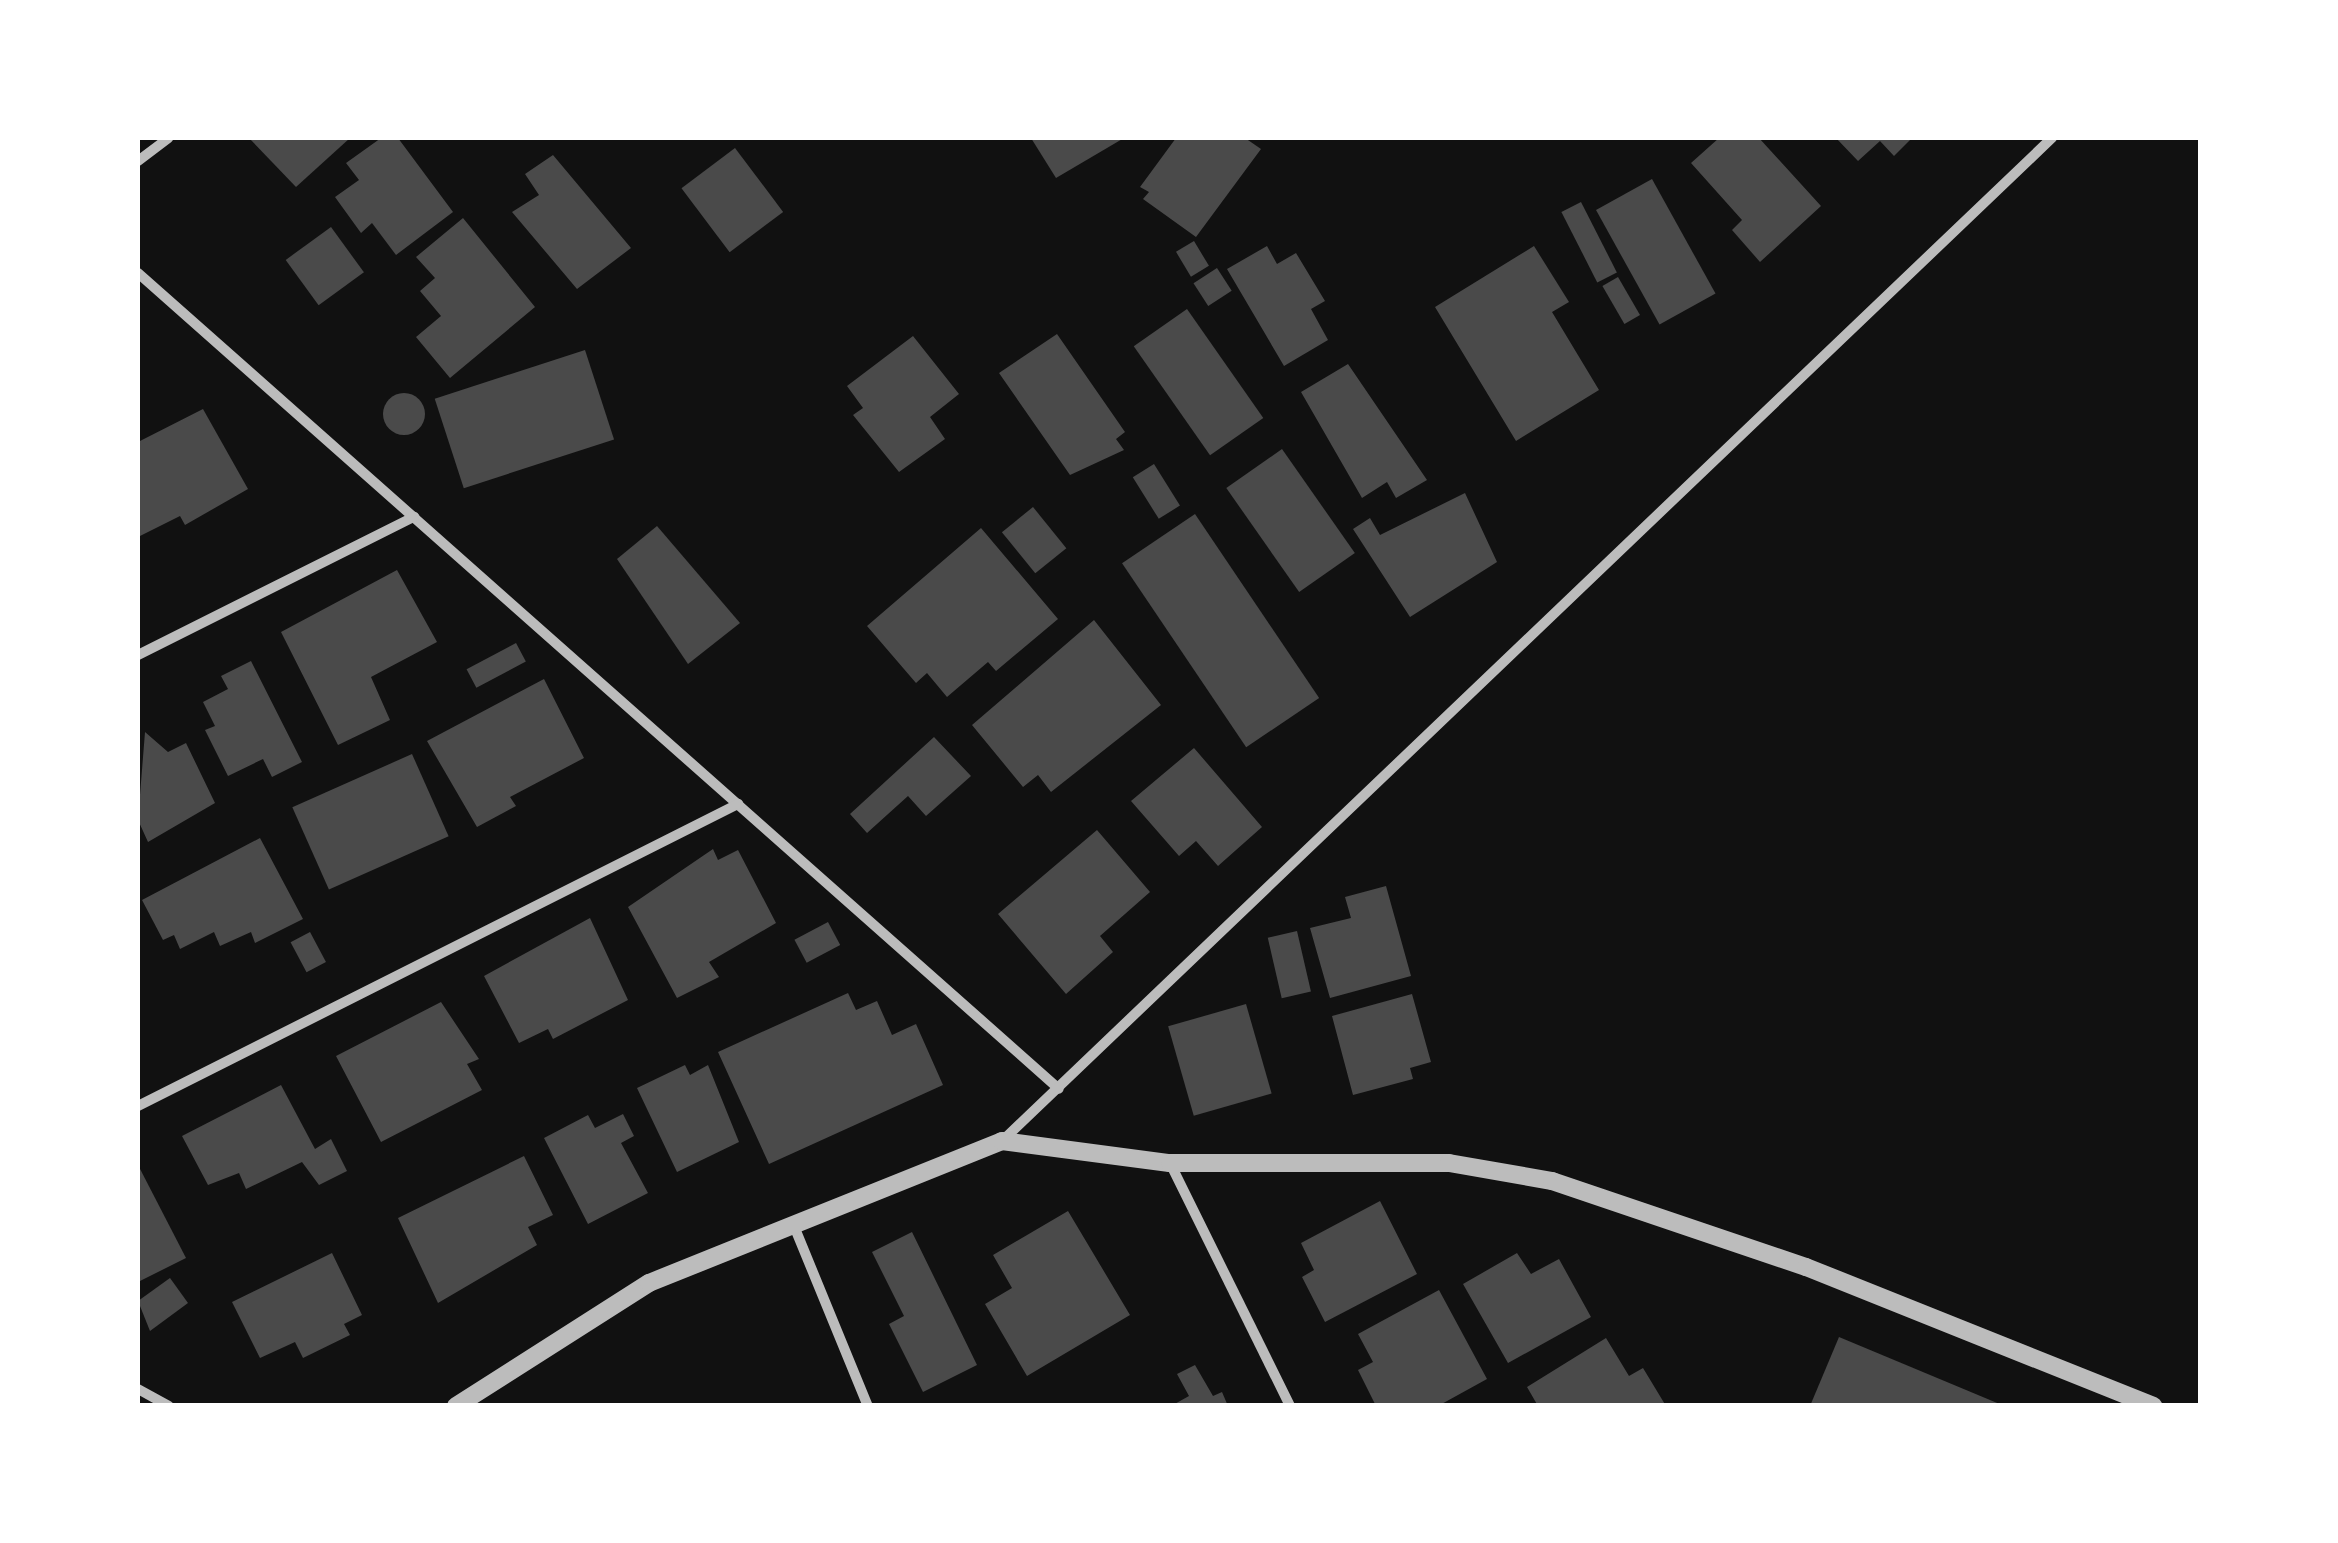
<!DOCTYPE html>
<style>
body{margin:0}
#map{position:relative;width:2338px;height:1543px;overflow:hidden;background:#111;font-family:"Fira Sans Condensed",sans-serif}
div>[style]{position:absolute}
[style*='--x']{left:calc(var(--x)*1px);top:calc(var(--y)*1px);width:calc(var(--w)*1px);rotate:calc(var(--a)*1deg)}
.building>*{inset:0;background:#4a4a4a;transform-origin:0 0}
.round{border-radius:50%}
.minor>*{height:10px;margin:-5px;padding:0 5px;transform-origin:5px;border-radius:5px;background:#bcbcbc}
.tertiary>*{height:18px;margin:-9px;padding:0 9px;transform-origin:9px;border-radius:9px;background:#bcbcbc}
span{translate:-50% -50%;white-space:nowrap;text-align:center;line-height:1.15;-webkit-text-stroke:10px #fff;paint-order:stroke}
.frame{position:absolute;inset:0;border:140px solid #fff;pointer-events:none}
</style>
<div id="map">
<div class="building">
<div style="clip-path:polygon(249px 138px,350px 138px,296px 187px)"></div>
<div style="clip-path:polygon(381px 138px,398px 138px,453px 212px,396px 255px,372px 223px,361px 233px,335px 197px,359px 180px,346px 163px)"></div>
<div style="clip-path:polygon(1031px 138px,1124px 138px,1056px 178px)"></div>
<div style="clip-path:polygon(1176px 138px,1245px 138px,1261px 149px,1196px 237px,1143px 199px,1149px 192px,1140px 187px)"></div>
<div style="clip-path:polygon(1719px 138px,1759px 138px,1821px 206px,1760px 262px,1732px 230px,1742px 220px,1691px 163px)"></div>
<div style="clip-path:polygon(1836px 138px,1907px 138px,1910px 140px,1894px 156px,1880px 141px,1858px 161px)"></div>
<div style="left:735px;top:148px;width:80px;height:67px;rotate:53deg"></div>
<div style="clip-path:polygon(553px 155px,631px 248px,577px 289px,512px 212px,539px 195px,525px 174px)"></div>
<div style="left:1652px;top:179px;width:131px;height:64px;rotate:61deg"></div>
<div style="left:1581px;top:202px;width:79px;height:22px;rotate:63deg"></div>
<div style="clip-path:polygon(463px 218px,535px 307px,450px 378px,416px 337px,441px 316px,420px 291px,435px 278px,416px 257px)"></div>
<div style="left:331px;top:227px;width:56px;height:56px;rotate:54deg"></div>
<div style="left:1194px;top:241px;width:29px;height:21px;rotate:59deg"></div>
<div style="clip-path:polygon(1267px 246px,1277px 264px,1296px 253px,1325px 301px,1311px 309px,1328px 340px,1284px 366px,1227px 269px)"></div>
<div style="clip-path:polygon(1534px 246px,1569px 302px,1552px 312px,1599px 390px,1516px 441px,1435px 307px)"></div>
<div style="left:1217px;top:268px;width:27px;height:28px;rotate:57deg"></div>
<div style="left:1618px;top:277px;width:44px;height:18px;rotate:60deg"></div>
<div style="left:1187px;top:309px;width:133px;height:65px;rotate:55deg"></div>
<div style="clip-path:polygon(1057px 334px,1125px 432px,1116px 439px,1124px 450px,1070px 475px,999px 373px)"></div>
<div style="clip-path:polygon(913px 336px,959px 394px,930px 417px,945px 439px,899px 472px,853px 415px,863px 408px,847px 386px)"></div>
<div style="left:585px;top:350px;width:94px;height:158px;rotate:72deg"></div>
<div style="clip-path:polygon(1348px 364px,1427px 480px,1396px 498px,1387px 482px,1362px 498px,1301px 392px)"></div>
<div class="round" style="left:383px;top:393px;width:42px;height:42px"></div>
<div style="clip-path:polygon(203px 409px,248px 489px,185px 525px,180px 516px,138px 537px,138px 442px)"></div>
<div style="left:1282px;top:449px;width:127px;height:68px;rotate:55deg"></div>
<div style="left:1154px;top:464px;width:49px;height:25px;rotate:58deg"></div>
<div style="clip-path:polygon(1465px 493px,1497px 562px,1410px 617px,1353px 529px,1370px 518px,1380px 535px)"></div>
<div style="left:1033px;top:507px;width:53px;height:40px;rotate:51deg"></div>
<div style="left:1195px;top:514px;width:222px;height:88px;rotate:56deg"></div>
<div style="clip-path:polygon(657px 526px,740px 623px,688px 664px,617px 559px)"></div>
<div style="clip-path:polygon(981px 528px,1058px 619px,996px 671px,988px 662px,947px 697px,927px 673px,916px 683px,867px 626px)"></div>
<div style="clip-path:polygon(397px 570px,437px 642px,371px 677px,390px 720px,338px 745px,281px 632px)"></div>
<div style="clip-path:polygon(1094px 620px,1161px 705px,1051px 792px,1038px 775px,1023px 787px,972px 725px)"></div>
<div style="left:516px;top:643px;width:21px;height:56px;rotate:62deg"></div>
<div style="clip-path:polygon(251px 661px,302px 762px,272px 777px,263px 759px,228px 776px,205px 730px,215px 726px,203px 702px,228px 689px,221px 676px)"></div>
<div style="clip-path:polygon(544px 679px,584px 758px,510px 797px,516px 806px,477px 827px,427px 741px)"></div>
<div style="clip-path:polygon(145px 732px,168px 752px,186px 743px,215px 803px,148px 842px,138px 820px)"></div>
<div style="clip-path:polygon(934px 737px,971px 776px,926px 816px,908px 796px,867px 833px,850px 814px)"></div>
<div style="clip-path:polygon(1194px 748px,1262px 827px,1218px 866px,1196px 841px,1179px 856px,1131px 801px)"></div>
<div style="left:412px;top:754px;width:90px;height:131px;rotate:66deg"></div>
<div style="clip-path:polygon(1097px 830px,1150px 892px,1100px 936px,1113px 952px,1066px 994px,998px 914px)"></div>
<div style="clip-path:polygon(260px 838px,303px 919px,255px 943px,251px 932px,220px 946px,214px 932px,180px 949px,174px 935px,163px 940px,142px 900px)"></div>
<div style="clip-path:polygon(713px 849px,718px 860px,738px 850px,776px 923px,709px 962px,719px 977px,677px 998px,628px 907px)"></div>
<div style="clip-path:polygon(1386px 886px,1411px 976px,1330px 998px,1310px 928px,1351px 918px,1345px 897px)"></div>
<div style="clip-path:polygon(590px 918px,628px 1000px,553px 1039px,548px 1029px,519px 1043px,484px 976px)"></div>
<div style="left:828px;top:922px;width:26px;height:38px;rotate:62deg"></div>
<div style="left:1297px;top:931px;width:62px;height:30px;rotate:77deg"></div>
<div style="left:310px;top:932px;width:34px;height:22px;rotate:62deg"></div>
<div style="clip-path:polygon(848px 993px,856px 1010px,877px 1001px,892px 1035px,916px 1024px,943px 1085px,769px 1164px,718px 1052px)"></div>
<div style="clip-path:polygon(1412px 994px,1431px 1062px,1410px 1068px,1413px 1079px,1353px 1095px,1332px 1016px)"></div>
<div style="clip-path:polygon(441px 1002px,479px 1059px,467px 1064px,482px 1090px,381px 1142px,336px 1056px)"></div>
<div style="left:1246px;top:1004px;width:93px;height:81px;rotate:74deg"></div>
<div style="clip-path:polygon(685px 1065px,690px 1075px,708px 1065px,739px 1142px,677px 1172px,637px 1088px)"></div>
<div style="clip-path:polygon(281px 1085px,315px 1149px,331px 1139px,347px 1171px,319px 1185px,302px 1162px,246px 1189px,239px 1173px,208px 1185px,182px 1136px)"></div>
<div style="clip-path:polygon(623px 1114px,634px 1136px,621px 1143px,648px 1193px,588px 1224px,544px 1138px,588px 1115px,595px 1128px)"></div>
<div style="clip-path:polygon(524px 1156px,553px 1215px,528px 1227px,537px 1245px,438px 1303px,398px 1218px)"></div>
<div style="clip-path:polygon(138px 1165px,186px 1258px,140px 1281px,138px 1278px)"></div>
<div style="clip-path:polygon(1380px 1201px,1417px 1274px,1325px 1322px,1302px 1277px,1314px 1270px,1301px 1243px)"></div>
<div style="clip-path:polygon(1068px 1211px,1130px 1315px,1027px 1376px,985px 1304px,1012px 1288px,993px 1255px)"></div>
<div style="clip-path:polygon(912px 1232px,977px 1365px,923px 1392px,889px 1324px,904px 1316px,872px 1252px)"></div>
<div style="clip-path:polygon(332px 1253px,362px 1315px,344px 1324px,350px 1335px,303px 1358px,295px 1342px,260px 1358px,232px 1302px)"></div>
<div style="clip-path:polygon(1517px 1253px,1531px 1274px,1559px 1259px,1591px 1317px,1508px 1363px,1463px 1284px)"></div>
<div style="clip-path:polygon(170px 1278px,188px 1303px,150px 1331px,138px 1301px)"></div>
<div style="clip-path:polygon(1439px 1290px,1487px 1379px,1438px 1406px,1376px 1406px,1358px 1370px,1373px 1362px,1358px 1334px)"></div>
<div style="clip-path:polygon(1839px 1337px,2002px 1405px,2002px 1406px,1810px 1406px)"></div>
<div style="clip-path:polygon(1606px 1338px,1629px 1376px,1643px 1368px,1666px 1406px,1538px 1406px,1527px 1387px)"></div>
<div style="clip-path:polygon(1195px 1365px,1213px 1396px,1222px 1392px,1228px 1406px,1171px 1406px,1189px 1396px,1177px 1374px)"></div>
</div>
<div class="minor">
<div style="--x:138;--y:161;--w:38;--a:-37"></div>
<div style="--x:138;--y:273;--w:1230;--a:41.54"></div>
<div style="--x:138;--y:655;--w:309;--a:-26.6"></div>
<div style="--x:138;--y:1106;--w:672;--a:-26.72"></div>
<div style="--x:1003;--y:1140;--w:1451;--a:-43.69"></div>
<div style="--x:1170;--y:1163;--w:271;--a:63.7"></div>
<div style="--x:794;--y:1226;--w:195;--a:67.7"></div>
<div style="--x:138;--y:1389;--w:35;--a:29"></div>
</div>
<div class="tertiary">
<div style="--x:456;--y:1406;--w:229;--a:-32.5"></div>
<div style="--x:649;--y:1283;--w:380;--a:-21.9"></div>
<div style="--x:1002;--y:1141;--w:169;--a:7.5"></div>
<div style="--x:1170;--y:1163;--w:279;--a:0"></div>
<div style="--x:1449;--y:1163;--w:105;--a:9.9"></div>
<div style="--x:1552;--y:1181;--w:268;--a:18.7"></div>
<div style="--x:1806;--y:1267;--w:374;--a:21.8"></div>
</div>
<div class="frame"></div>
</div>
